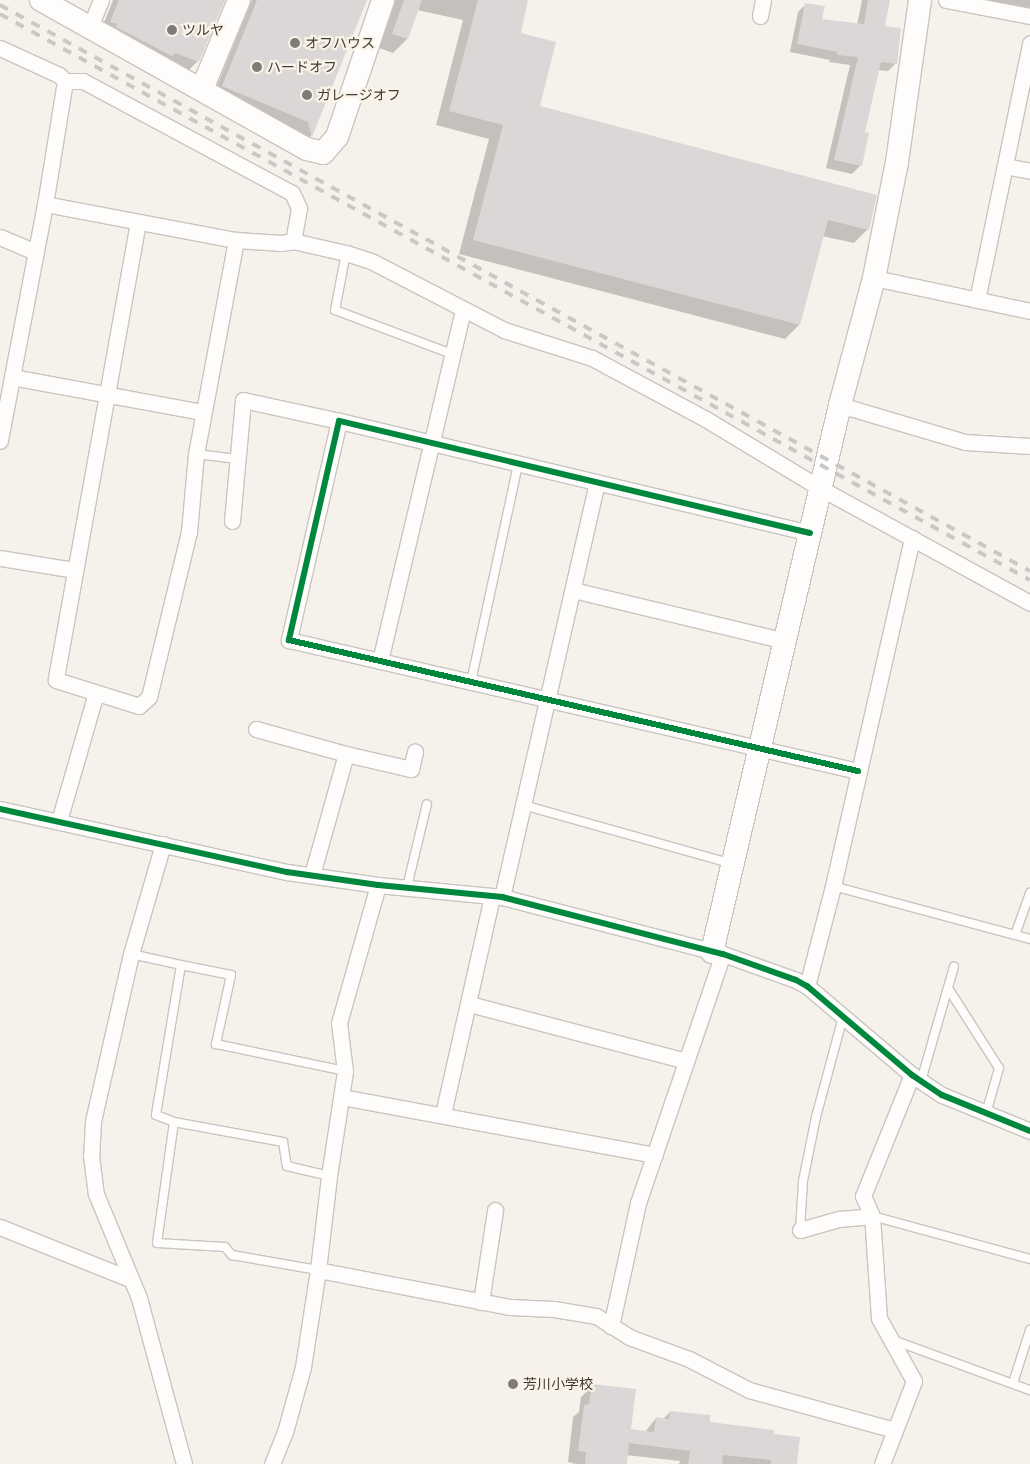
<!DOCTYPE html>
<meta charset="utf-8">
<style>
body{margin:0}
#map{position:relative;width:1030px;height:1464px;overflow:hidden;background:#f6f2eb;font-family:"Archivo Narrow","Noto Sans JP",sans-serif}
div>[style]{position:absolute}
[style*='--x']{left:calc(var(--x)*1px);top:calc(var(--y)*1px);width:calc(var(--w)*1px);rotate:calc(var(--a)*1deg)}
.shadow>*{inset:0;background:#0003}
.building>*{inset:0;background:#dad7d6}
.roads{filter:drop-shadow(1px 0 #c8c5c0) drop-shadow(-1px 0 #c8c5c0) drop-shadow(0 1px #c8c5c0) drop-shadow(0 -1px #c8c5c0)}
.lane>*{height:8px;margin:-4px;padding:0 4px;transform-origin:4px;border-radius:4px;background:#fefdfc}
.street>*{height:15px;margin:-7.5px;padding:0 7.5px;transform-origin:7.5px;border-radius:7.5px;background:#fefdfc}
.secondary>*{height:22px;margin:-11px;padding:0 11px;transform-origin:11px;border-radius:11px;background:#fefdfc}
.rail>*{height:4px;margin-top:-2px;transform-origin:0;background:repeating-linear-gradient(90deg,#c9c8c6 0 9px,transparent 0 18px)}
.cycleway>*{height:6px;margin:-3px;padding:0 3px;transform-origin:3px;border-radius:3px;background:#00873e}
.dots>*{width:14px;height:14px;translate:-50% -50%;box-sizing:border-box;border:2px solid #fbf3e7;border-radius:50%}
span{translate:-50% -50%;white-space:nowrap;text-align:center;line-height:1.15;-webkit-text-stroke:4.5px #fbf3e7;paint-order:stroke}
.poi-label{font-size:14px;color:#3f3c38}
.left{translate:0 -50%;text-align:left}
</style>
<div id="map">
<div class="shadow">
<div style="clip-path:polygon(113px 0,224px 0,198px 61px,187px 72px,100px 33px)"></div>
<div style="clip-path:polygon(252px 0,366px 0,311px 136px,301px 146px,212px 98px)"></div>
<div style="clip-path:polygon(391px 0,527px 0,520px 34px,538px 107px,868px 229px,854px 243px,822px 236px,799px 325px,785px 339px,459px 254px,489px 139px,436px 125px,463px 20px,417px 10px,407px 39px,393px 53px,379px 48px,395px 3px,391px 2px)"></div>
<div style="clip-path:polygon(862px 0,889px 0,884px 27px,896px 63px,888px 71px,878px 70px,864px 133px,868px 134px,860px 166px,852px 174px,826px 168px,850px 65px,829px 62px,830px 60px,790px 52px,798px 12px,806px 4px,821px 20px,857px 25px)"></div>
<div style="clip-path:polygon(992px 0,1030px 0,1030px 8px,1021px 18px,989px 11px)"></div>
<div style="clip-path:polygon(592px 1386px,630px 1430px,645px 1432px,656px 1418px,663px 1419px,670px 1412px,708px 1423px,773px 1435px,796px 1464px,679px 1464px,680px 1461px,626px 1455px,625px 1464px,576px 1464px,568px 1462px,573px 1417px,579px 1412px,581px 1397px)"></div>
</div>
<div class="building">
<div style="clip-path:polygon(119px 0,225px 0,199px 62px,175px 53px,172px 56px,116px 27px,117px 24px,110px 22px)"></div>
<div style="clip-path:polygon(257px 0,367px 0,312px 137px,308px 122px,222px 86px)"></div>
<div style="clip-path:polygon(404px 0,422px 0,408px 39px,392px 34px)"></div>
<div style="clip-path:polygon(478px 0,528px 0,521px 33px,556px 42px,540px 106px,877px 195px,869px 230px,828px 220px,800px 325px,473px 240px,503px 125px,449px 111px)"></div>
<div style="clip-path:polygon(868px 0,890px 0,885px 26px,901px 28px,897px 64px,881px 62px,865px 132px,869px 133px,862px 166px,834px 160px,858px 57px,837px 55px,837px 52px,797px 44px,805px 3px,825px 6px,822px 19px,864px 24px)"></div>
<div style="clip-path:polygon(592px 1384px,636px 1389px,631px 1429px,654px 1432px,656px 1417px,669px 1419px,670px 1411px,710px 1415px,710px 1422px,774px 1430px,774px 1434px,800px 1437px,797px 1464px,771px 1464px,771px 1460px,723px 1455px,722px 1464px,688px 1464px,690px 1451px,629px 1443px,627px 1464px,585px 1464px,586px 1452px,578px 1451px,584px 1405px,589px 1404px)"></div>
</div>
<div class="roads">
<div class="lane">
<div style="--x:346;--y:253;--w:58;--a:100.9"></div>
<div style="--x:335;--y:310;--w:125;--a:20.6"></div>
<div style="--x:196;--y:454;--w:42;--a:6.8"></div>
<div style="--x:471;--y:682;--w:222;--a:-77.8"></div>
<div style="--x:523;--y:805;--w:215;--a:15.7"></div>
<div style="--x:833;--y:886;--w:188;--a:15.1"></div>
<div style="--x:1015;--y:935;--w:45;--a:-70.3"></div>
<div style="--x:407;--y:887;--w:85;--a:-76.5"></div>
<div style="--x:1015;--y:935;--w:16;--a:15"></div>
<div style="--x:131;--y:954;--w:51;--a:12.4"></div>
<div style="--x:181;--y:965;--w:152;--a:99.5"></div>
<div style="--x:156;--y:1115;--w:19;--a:21"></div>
<div style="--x:174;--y:1122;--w:111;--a:10.4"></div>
<div style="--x:283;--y:1142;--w:24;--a:81"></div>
<div style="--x:287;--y:1166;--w:43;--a:13.4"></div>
<div style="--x:181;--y:965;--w:51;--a:11.3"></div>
<div style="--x:231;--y:975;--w:71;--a:102.3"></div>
<div style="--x:216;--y:1044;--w:132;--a:11.8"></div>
<div style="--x:948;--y:988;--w:95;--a:57.5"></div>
<div style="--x:999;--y:1068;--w:48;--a:105.8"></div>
<div style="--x:921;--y:1081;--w:119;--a:-73.9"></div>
<div style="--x:174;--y:1122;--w:122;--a:98"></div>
<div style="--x:157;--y:1243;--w:68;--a:3.4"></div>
<div style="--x:225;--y:1247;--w:11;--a:49"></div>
<div style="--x:232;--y:1255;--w:87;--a:9.9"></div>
<div style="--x:872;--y:1216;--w:164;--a:15.2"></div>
<div style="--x:800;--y:1230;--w:49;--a:-86.5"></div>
<div style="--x:803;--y:1181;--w:65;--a:-78.5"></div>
<div style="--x:816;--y:1117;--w:104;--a:-74.9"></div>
<div style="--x:893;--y:1340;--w:146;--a:20.1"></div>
<div style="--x:1013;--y:1383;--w:56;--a:-72.2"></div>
</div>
<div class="street">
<div style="--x:946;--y:0;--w:86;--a:10.8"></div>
<div style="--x:760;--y:16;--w:16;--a:-79"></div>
<div style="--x:90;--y:27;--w:29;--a:-68"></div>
<div style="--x:0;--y:48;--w:65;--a:24.6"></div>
<div style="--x:59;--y:75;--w:8;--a:45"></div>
<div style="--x:65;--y:81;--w:125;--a:99.2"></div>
<div style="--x:45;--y:204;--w:241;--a:100.8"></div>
<div style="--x:65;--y:81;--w:18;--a:0"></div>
<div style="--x:83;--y:81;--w:237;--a:28.2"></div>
<div style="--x:292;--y:193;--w:17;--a:65"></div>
<div style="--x:299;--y:208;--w:34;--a:100"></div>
<div style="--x:1005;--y:166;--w:25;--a:11"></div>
<div style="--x:45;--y:204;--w:194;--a:10.7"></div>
<div style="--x:236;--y:240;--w:46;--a:3.7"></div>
<div style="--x:282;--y:243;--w:11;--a:-10"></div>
<div style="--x:293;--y:241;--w:54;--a:12.8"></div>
<div style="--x:346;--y:253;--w:28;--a:18"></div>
<div style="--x:373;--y:262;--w:148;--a:27.4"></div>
<div style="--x:504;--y:330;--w:92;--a:17.7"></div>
<div style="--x:592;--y:358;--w:127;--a:28.2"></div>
<div style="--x:704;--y:418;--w:135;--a:31.1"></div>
<div style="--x:820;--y:488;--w:239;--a:28.7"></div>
<div style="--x:138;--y:222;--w:465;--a:100.2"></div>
<div style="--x:56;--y:680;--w:87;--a:17.4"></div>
<div style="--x:139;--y:706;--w:13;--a:-42"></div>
<div style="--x:149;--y:697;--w:170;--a:-76.4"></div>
<div style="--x:189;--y:532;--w:78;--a:-84.9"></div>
<div style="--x:196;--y:454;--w:218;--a:-79.4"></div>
<div style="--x:0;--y:237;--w:39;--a:23"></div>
<div style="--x:874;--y:278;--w:159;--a:11.9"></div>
<div style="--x:977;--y:300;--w:262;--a:-78.3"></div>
<div style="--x:12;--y:377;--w:194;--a:10.4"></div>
<div style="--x:840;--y:405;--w:130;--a:16.5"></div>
<div style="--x:965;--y:442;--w:65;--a:3.5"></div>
<div style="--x:232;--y:521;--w:121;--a:-84.8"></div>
<div style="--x:243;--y:400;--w:98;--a:12.3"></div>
<div style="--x:810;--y:533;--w:484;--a:-166.6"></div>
<div style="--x:339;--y:421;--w:225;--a:102.9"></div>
<div style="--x:289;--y:640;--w:584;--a:12.97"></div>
<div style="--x:0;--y:558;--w:75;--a:9.2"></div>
<div style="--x:573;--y:590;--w:218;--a:13.5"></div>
<div style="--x:380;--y:661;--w:361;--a:-76.7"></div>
<div style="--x:256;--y:729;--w:93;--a:15.5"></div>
<div style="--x:346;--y:754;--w:126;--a:105.7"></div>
<div style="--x:346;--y:754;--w:67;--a:13"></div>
<div style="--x:411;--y:769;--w:18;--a:-77"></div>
<div style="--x:0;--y:809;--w:294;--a:12.4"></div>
<div style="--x:287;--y:872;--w:92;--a:8.1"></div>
<div style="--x:378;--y:885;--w:125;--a:5.5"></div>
<div style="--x:502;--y:897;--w:228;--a:14.5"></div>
<div style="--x:723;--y:954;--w:77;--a:19.6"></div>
<div style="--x:796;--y:980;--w:13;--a:29"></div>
<div style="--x:807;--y:986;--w:138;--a:40.3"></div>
<div style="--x:912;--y:1075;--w:36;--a:34"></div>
<div style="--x:942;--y:1095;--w:95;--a:22.2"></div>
<div style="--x:59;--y:821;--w:133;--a:-73.9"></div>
<div style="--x:163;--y:844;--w:115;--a:106.2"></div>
<div style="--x:131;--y:954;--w:171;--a:102.8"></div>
<div style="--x:93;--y:1121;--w:34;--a:93"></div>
<div style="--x:91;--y:1155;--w:39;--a:83"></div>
<div style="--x:96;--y:1194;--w:113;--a:67.5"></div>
<div style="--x:139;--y:1298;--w:172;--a:74.8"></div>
<div style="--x:502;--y:897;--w:425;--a:-77.1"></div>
<div style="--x:807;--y:986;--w:103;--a:-75.4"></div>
<div style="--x:833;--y:886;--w:357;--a:-77.2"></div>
<div style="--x:469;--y:1004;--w:224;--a:14.7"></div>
<div style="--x:342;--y:1097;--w:318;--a:10.5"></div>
<div style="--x:443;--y:1114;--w:223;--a:-77.3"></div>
<div style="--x:0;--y:1227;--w:140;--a:21.8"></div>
<div style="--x:800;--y:1230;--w:41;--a:-15.8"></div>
<div style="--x:839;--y:1219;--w:33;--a:-5"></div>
<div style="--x:318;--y:1270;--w:196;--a:10.9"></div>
<div style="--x:510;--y:1307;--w:44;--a:2.6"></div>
<div style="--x:554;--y:1309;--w:43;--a:9.5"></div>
<div style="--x:596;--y:1316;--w:39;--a:32"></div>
<div style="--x:629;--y:1337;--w:64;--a:20.1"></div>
<div style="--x:689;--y:1359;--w:68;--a:27.3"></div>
<div style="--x:749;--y:1390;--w:150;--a:15.4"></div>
<div style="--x:481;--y:1302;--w:93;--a:-81.3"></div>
<div style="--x:611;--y:1326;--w:126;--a:-77.6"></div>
<div style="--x:638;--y:1203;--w:263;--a:-71.2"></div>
<div style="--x:272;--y:1464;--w:35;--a:-68"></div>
<div style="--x:285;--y:1432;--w:67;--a:-74.5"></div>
<div style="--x:303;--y:1367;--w:98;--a:-81.2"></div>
<div style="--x:318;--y:1270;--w:95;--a:-83.3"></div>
<div style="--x:329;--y:1176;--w:106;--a:-81.3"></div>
<div style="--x:345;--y:1071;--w:48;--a:-97.1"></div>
<div style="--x:339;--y:1023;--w:143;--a:-74.2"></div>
<div style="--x:882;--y:1464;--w:89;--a:-68.9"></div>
<div style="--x:914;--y:1381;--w:72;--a:-119.1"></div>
<div style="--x:879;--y:1318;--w:102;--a:-93.9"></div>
<div style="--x:872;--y:1216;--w:22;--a:-114"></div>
<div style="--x:863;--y:1196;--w:131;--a:-68"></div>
</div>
<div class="secondary">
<div style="--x:41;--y:0;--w:305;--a:29.3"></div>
<div style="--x:307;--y:149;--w:16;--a:14"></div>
<div style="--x:323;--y:153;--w:21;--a:-49"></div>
<div style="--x:337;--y:137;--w:145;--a:-71.4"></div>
<div style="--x:202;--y:89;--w:96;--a:-67.4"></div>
<div style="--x:712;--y:952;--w:562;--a:-76.83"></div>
<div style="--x:840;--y:405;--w:131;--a:-75"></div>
<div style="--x:874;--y:278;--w:118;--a:-78.8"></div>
<div style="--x:897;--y:162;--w:164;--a:-81.9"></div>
</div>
</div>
<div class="rail">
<div style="--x:0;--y:5;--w:1175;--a:28.79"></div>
<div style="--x:0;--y:14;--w:1175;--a:28.79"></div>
</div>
<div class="cycleway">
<div style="--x:810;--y:533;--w:484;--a:-166.6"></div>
<div style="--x:339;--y:421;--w:225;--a:102.9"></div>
<div style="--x:289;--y:640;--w:584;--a:12.97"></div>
<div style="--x:0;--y:809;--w:294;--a:12.4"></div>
<div style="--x:287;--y:872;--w:92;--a:8.1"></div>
<div style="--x:378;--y:885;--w:125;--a:5.5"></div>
<div style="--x:502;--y:897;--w:228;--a:14.5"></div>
<div style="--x:723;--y:954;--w:77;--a:19.6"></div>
<div style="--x:796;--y:980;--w:13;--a:29"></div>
<div style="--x:807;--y:986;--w:138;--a:40.3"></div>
<div style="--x:912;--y:1075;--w:36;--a:34"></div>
<div style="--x:942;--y:1095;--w:95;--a:22.2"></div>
</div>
<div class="dots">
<div style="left:172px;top:30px;background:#7f7c77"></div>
<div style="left:295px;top:43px;background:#7f7c77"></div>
<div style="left:257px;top:67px;background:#7f7c77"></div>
<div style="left:307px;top:95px;background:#7f7c77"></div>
<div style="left:513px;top:1384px;background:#7f7c77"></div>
</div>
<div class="poi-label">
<span class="left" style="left:182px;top:30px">ツルヤ</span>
<span class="left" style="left:305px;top:43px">オフハウス</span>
<span class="left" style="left:267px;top:67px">ハードオフ</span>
<span class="left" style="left:317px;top:95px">ガレージオフ</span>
<span class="left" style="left:523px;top:1384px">芳川小学校</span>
</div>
</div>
